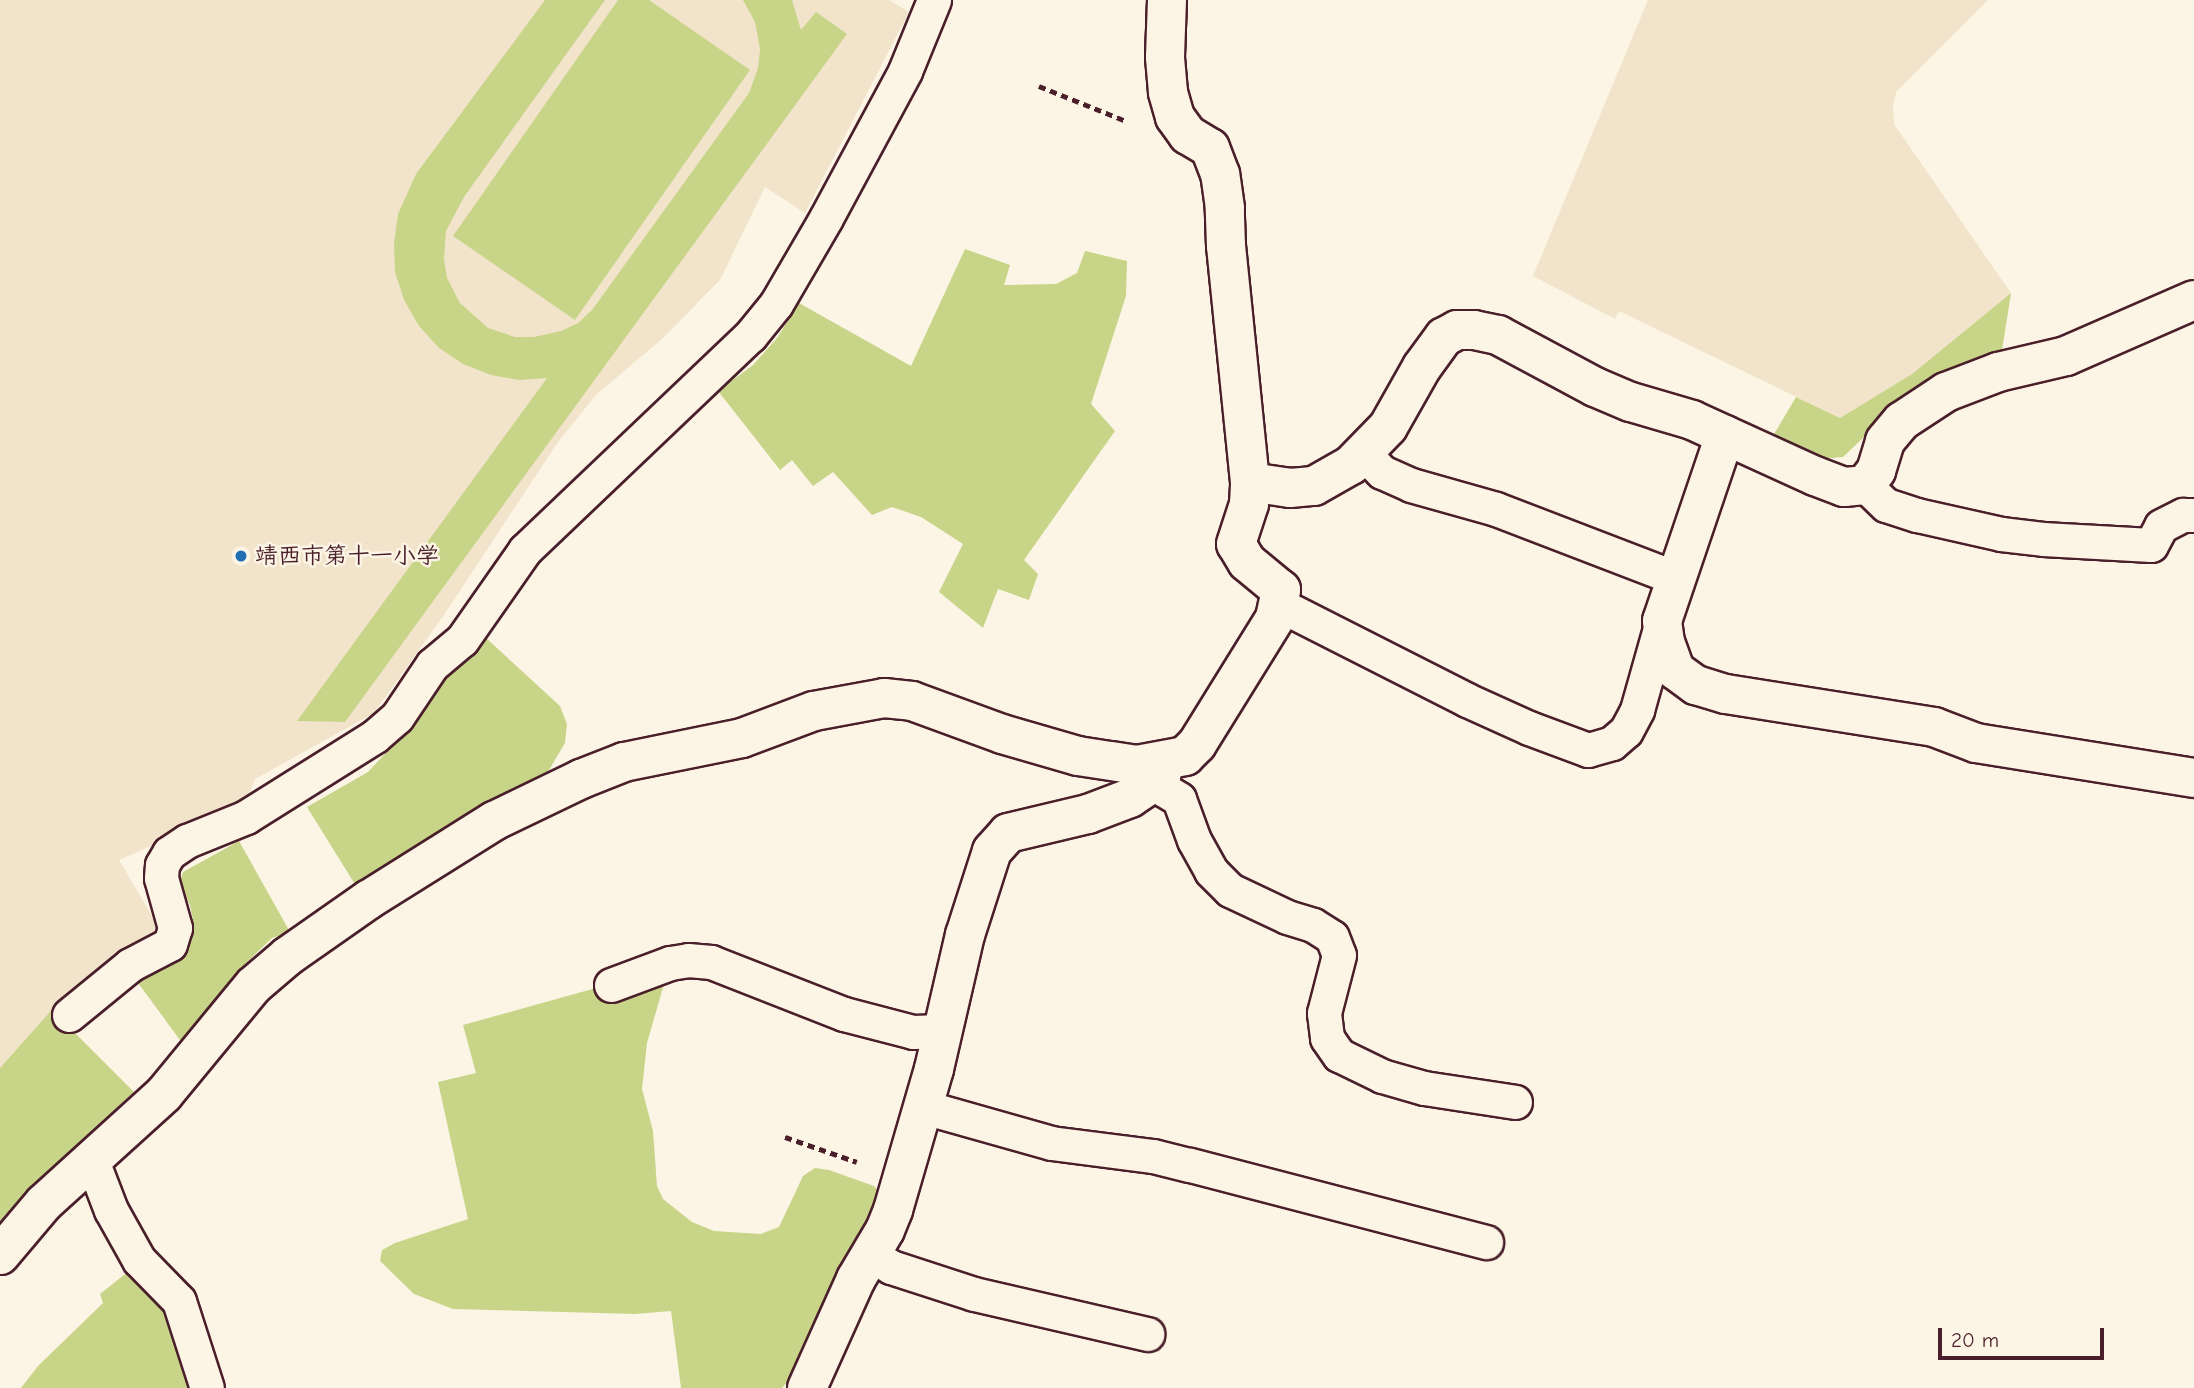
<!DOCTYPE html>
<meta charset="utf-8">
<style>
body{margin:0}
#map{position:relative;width:2194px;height:1388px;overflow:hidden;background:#fcf5e5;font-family:"Comic Neue","LXGW WenKai TC",sans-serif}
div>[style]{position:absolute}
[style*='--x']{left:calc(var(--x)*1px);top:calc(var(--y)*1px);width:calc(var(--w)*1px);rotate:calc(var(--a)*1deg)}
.built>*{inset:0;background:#f2e4cb}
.green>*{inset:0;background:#c8d589}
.path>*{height:4.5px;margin-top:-2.25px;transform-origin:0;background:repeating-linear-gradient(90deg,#4a1f2b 0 7px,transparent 0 12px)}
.roads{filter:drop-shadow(2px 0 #4a1f2b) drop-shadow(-2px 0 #4a1f2b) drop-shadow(0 2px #4a1f2b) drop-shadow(0 -2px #4a1f2b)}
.service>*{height:33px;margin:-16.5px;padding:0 16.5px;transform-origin:16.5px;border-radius:16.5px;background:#fcf5e5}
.minor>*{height:38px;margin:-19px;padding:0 19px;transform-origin:19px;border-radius:19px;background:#fcf5e5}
.dots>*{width:19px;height:19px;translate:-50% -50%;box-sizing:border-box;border:4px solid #fcf5e5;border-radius:50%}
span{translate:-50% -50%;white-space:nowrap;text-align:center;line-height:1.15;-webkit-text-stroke:5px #fcf5e5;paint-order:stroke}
.poi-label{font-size:23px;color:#4a1f2b}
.left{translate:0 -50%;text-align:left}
.scale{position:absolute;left:1938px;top:1328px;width:166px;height:32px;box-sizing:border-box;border:4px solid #4a1f2b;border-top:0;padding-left:9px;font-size:21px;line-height:24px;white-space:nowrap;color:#4a1f2b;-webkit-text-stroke:5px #fcf5e5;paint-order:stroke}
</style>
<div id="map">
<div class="built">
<div style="clip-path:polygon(0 0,889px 0,909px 12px,805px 213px,765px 187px,720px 280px,663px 338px,596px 395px,558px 442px,444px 615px,374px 713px,255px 779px,245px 805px,119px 860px,162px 933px,56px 1005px,0 1068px)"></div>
<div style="clip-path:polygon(1648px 0,1988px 0,1897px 91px,1893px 105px,1894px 124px,2011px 293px,1912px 374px,1840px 418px,1619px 311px,1615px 319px,1533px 276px)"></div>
</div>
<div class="green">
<div style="clip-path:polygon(545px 0,605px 0,464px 197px,446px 231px,444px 259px,447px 278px,460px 303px,488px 328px,515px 337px,534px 337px,561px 331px,578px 323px,592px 310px,749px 93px,758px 68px,760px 49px,755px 22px,743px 0,792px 0,801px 30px,816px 12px,847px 34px,345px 722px,297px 721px,547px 378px,519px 380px,491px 375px,463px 364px,439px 348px,419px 326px,404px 300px,395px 272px,394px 243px,398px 214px,416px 174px)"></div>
<div style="clip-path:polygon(618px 0,649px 0,750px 70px,575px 320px,453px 236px)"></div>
<div style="clip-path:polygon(965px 249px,1010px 265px,1004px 285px,1056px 284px,1077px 273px,1085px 251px,1127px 261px,1126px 296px,1091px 404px,1115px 431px,1024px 560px,1038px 574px,1029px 600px,998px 589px,983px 628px,939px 592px,963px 544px,921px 517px,892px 507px,872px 515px,833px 472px,813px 486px,792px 460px,780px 470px,718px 391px,753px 365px,777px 338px,799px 303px,911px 366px)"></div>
<div style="clip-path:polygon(2011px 293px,2001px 357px,1879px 423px,1843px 457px,1820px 459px,1770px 441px,1796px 397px,1840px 418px,1912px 374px)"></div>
<div style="clip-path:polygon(485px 637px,560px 706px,567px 724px,565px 743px,542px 782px,356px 886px,307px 807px,368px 772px,420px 716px,442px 677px)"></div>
<div style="clip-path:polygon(239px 841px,290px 932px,272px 938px,246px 963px,188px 1051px,133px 976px,187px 938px,194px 925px,190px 905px,179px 885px,183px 872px)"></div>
<div style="clip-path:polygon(666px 977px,647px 1043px,642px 1089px,653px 1131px,657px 1186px,663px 1199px,692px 1222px,714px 1231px,761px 1234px,779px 1227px,803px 1176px,815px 1168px,829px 1170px,874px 1186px,880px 1193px,870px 1224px,800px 1367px,782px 1388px,681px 1388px,671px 1311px,635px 1314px,453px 1309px,414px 1294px,380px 1261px,382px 1250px,395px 1243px,468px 1219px,438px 1082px,476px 1073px,463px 1025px,596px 988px)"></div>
<div style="clip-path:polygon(56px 1005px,52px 1021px,58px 1031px,71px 1029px,134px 1092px,76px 1145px,0 1227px,0 1068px)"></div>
<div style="clip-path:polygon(130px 1270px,158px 1287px,198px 1388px,21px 1388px,38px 1366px,103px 1303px,100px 1294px)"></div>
</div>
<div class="path">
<div style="--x:1039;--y:86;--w:94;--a:21.9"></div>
<div style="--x:785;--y:1137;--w:76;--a:19.1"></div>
</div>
<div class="roads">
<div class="service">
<div style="--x:1364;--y:453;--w:26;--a:47"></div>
<div style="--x:1382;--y:472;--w:32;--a:24"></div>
<div style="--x:1411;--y:485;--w:88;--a:15.8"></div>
<div style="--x:1496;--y:509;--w:193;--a:21"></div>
<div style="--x:1865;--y:485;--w:29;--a:44"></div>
<div style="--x:1886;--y:505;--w:33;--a:18"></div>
<div style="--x:1917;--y:515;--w:86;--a:12.7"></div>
<div style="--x:2001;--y:534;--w:42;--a:6.8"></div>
<div style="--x:2043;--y:539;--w:108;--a:3.2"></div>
<div style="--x:2151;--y:545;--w:21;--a:-62"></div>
<div style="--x:2161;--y:526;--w:25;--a:-27"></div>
<div style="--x:2183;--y:515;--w:11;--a:0"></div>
<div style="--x:1280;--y:605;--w:210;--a:26.9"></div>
<div style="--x:1467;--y:700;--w:68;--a:24.3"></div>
<div style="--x:1529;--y:728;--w:63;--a:20.4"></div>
<div style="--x:1588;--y:750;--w:25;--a:-16"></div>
<div style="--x:1612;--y:743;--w:18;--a:-41"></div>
<div style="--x:1626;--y:731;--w:24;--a:-62"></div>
<div style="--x:1637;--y:710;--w:92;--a:-74.3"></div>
<div style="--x:1161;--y:777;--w:11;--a:90"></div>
<div style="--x:1161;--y:788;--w:21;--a:31"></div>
<div style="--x:1179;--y:799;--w:44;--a:69.9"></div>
<div style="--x:1194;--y:840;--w:35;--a:61"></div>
<div style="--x:1211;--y:871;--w:27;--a:45"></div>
<div style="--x:1230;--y:890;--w:63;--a:25.3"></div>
<div style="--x:1287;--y:917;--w:27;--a:17"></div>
<div style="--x:1313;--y:925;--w:22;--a:32"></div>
<div style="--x:1332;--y:937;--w:19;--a:69"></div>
<div style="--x:1339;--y:955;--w:60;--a:104.5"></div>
<div style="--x:1324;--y:1013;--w:25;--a:83"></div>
<div style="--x:1327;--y:1038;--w:21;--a:55"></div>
<div style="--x:1339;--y:1055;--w:48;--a:26"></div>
<div style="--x:1382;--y:1076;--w:44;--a:15.9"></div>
<div style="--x:1424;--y:1088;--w:92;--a:8.7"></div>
<div style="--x:611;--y:985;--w:63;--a:-20.4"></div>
<div style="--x:670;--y:963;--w:18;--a:-9"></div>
<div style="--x:688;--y:960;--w:23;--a:5"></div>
<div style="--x:711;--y:962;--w:143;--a:21.4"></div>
<div style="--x:844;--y:1014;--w:71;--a:14.6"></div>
<div style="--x:913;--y:1032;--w:29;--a:-2"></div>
<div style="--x:69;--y:1015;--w:79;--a:-39.3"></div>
<div style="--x:130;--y:965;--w:45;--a:-27.7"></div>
<div style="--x:170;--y:944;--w:17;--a:-73"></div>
<div style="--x:175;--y:928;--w:52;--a:-105.6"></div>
<div style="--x:161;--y:878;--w:13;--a:-86"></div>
<div style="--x:162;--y:865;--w:14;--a:-60"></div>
<div style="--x:169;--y:853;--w:22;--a:-34"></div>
<div style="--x:187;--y:841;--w:64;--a:-22.1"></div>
<div style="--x:246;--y:817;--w:152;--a:-32.1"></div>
<div style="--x:375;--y:736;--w:29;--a:-41"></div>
<div style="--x:397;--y:717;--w:63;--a:-56.1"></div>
<div style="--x:432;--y:665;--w:39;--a:-40"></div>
<div style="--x:462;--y:640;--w:110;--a:-55"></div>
<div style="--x:525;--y:550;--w:311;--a:-43.6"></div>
<div style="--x:750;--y:336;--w:41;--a:-50.9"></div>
<div style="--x:776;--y:304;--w:99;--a:-59.8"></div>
<div style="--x:826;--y:218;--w:167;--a:-61.7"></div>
<div style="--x:905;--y:71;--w:77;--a:-67.8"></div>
<div style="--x:924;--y:1107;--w:132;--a:15.8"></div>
<div style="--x:1051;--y:1143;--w:103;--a:7.3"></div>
<div style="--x:1153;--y:1156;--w:38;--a:14"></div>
<div style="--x:1190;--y:1165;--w:306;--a:14.6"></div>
<div style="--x:91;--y:1158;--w:56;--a:69"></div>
<div style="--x:111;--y:1210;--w:57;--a:60.8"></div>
<div style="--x:139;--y:1260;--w:57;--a:45.7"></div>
<div style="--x:179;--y:1301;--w:91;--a:72.2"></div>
<div style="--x:870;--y:1253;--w:25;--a:34"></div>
<div style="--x:891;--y:1267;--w:87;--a:18"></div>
<div style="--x:974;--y:1294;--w:178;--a:13"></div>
</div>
<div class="minor">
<div style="--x:1725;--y:435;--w:196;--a:108.7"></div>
<div style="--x:1662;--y:621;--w:21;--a:82"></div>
<div style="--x:1665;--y:642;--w:30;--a:70"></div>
<div style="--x:1675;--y:670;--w:26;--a:36"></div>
<div style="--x:1696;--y:685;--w:31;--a:17"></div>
<div style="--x:1726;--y:694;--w:211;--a:9"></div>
<div style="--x:1934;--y:727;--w:45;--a:20.9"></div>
<div style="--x:1976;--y:743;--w:221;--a:9.1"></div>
<div style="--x:1250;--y:482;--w:40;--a:8.5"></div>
<div style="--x:1290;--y:488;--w:24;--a:-5"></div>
<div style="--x:1314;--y:486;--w:43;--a:-29.6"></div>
<div style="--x:1351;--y:465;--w:53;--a:-45.8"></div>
<div style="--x:1388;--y:427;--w:69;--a:-60.5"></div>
<div style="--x:1422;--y:367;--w:37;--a:-54"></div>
<div style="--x:1444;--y:337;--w:15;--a:-28"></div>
<div style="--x:1457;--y:330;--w:17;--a:0"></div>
<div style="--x:1474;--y:330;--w:25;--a:12"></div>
<div style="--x:1498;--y:335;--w:110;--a:28.2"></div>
<div style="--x:1595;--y:387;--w:39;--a:23"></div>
<div style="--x:1631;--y:402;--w:64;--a:16.4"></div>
<div style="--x:1692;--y:420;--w:135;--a:24.5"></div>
<div style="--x:1815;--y:476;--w:31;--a:21"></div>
<div style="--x:1844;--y:487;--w:21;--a:-5"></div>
<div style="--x:1865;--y:485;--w:18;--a:-52"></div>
<div style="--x:1876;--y:471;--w:31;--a:-73"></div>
<div style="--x:1885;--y:441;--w:26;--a:-50"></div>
<div style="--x:1902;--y:421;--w:53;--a:-33.4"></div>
<div style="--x:1946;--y:392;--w:56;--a:-21"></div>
<div style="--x:1998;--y:372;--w:70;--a:-13.2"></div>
<div style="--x:2066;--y:356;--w:140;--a:-23.6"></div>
<div style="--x:0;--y:1255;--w:68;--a:-49.8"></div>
<div style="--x:44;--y:1203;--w:162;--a:-42.2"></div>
<div style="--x:164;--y:1094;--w:141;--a:-50.5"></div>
<div style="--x:254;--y:985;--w:45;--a:-40.5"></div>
<div style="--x:288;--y:956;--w:98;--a:-35"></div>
<div style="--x:368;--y:900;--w:149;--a:-32.1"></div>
<div style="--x:494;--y:821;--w:97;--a:-25.8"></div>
<div style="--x:581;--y:779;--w:46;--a:-21.6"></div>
<div style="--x:624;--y:762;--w:120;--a:-11.5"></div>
<div style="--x:742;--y:738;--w:77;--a:-20.6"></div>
<div style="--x:814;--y:711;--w:71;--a:-10.5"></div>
<div style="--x:884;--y:698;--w:28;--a:6"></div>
<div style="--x:912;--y:701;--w:96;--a:20.1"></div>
<div style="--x:1002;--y:734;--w:79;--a:16.1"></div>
<div style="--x:1078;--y:756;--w:60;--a:8.7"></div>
<div style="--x:1137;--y:765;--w:49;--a:-10.6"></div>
<div style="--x:1185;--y:756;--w:17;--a:-45"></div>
<div style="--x:1197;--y:744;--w:148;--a:-58.2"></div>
<div style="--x:1275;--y:618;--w:29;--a:-78"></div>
<div style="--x:1281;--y:590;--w:44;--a:-140.5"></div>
<div style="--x:1247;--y:562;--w:21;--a:-121"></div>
<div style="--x:1236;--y:544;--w:42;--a:-72"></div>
<div style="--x:1249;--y:504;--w:22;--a:-87"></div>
<div style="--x:1250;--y:482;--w:237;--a:-95.8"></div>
<div style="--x:1226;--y:246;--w:38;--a:-92"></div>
<div style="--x:1225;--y:208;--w:34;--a:-98"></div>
<div style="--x:1220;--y:174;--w:28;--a:-111"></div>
<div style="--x:1210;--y:148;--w:26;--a:-149"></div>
<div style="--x:1188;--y:135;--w:22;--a:-126"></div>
<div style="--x:1175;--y:117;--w:26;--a:-106"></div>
<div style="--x:1168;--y:92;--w:35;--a:-95"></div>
<div style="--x:1165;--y:57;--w:57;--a:-88"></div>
<div style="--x:807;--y:1388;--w:120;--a:-65.8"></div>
<div style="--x:856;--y:1279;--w:57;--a:-59.4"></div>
<div style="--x:885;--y:1230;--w:22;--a:-68"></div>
<div style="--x:893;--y:1210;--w:147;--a:-73.8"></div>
<div style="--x:934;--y:1069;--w:138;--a:-77"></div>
<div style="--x:965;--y:935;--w:88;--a:-72.2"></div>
<div style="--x:992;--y:851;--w:24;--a:-48"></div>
<div style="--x:1008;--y:833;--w:82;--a:-13.4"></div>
<div style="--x:1088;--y:814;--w:45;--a:-20.9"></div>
<div style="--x:1130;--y:798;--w:37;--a:-34"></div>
<div style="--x:1161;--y:777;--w:15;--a:-79"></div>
</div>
</div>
<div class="dots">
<div style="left:241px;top:556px;background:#1f6fb2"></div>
</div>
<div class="poi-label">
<span class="left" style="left:255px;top:556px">靖西市第十一小学</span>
</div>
<div class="scale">20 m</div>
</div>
